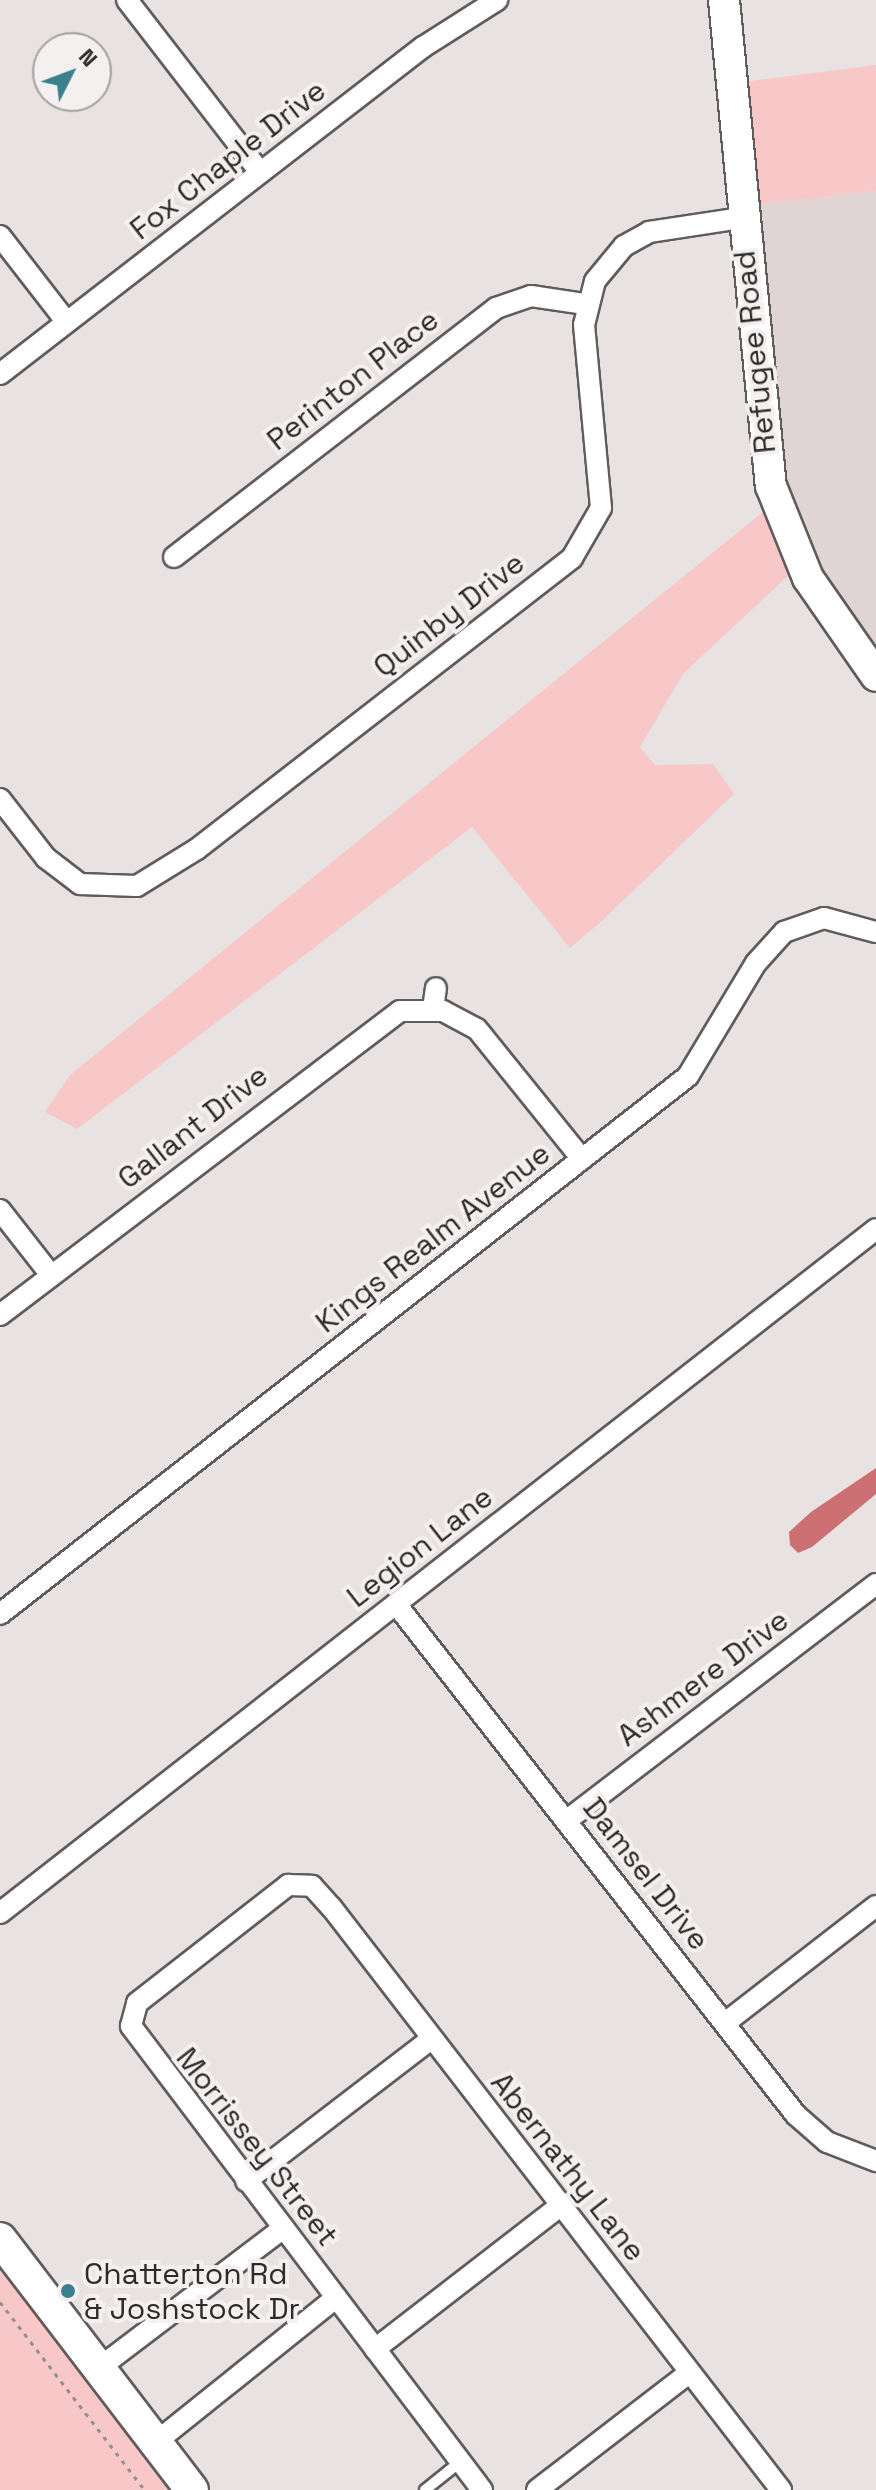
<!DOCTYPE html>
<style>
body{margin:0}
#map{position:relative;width:876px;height:2490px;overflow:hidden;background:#e8e2e2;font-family:"Space Grotesk",sans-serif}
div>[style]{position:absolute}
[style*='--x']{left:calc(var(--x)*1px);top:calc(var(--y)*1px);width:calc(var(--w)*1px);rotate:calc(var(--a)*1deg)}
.built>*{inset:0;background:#e1d4d4}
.green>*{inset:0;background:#f8c8c8}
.water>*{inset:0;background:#cd7073}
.path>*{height:3px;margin-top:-1.5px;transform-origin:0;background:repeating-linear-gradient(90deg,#959090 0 4px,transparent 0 10px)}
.roads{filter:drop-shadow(2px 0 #615c5c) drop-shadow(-2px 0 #615c5c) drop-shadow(0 2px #615c5c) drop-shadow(0 -2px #615c5c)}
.lane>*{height:10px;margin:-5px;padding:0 5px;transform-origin:5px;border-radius:5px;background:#fff}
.street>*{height:20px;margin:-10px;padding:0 10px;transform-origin:10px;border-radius:10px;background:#fff}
.secondary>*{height:30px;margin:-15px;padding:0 15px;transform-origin:15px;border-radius:15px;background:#fff}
.primary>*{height:32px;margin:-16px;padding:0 16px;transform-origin:16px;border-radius:16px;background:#fff}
.dots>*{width:22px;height:22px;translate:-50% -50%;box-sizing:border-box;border:4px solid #f5f0f0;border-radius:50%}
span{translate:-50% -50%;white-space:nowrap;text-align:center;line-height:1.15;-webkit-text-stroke:8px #f5f0f0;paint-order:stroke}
.street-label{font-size:30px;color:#2c2a2a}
.poi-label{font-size:30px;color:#2c2a2a}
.left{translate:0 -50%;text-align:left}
.north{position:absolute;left:32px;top:32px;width:80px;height:80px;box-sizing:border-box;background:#f5f0f0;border:2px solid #a5a1a1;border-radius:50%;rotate:48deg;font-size:22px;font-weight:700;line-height:32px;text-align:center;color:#2c2a2a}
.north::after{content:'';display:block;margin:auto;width:28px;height:36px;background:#3b808e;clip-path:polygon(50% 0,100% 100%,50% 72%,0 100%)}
</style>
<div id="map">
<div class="built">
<div style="clip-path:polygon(876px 191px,876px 656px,784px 513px,753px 205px)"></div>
</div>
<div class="green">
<div style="clip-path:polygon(876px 65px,876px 191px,753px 205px,743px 82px)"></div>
<div style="clip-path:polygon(764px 511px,790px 574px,683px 674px,640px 747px,655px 765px,713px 764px,734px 794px,602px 921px,570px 948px,472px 827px,77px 1129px,45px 1112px,70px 1075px)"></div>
<div style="clip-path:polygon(0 2262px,175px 2490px,0 2490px)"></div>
</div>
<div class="water">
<div style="clip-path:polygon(876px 1468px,876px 1494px,812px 1547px,798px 1553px,790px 1545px,789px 1532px,811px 1512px)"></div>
</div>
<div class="path">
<div style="--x:0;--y:2302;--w:237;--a:52.4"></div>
</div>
<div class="roads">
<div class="lane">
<div style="--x:425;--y:2490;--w:45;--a:-38.7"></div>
</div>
<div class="street">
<div style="--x:127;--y:0;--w:217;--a:52.3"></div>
<div style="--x:0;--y:236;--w:108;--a:52.2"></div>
<div style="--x:0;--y:374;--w:535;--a:-37.71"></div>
<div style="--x:423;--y:47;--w:88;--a:-32.4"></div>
<div style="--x:174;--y:557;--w:407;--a:-37.7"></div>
<div style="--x:496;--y:308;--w:37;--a:-19"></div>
<div style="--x:531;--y:296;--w:55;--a:8.4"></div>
<div style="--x:0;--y:799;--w:75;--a:52.1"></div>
<div style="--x:46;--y:858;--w:43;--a:37.4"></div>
<div style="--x:80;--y:884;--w:57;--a:2"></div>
<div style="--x:137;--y:886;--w:70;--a:-31.7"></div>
<div style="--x:197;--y:849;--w:475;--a:-37.8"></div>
<div style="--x:572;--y:558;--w:58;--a:-59.9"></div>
<div style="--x:601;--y:508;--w:184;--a:-95.3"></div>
<div style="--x:584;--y:325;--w:45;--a:-76"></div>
<div style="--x:595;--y:281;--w:45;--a:-50.4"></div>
<div style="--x:624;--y:246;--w:29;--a:-29"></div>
<div style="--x:649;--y:232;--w:94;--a:-8.6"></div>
<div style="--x:433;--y:1009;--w:21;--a:-82"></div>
<div style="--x:0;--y:1210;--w:83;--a:51.9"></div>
<div style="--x:0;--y:1315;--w:502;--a:-37.23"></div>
<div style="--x:400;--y:1011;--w:43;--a:0"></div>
<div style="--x:443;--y:1011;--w:38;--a:28"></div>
<div style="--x:477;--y:1029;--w:167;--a:51.1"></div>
<div style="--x:396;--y:1604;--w:649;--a:51.95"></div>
<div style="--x:796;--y:2115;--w:41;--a:41.1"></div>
<div style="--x:827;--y:2142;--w:53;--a:21.2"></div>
<div style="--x:0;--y:1614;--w:873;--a:-38.02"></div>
<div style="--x:688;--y:1076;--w:132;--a:-59"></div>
<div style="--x:756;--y:963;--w:42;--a:-47.9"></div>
<div style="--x:784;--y:932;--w:42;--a:-19.3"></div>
<div style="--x:824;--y:918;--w:54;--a:15.1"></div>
<div style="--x:566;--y:1821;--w:390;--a:-37.4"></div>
<div style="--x:0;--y:1913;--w:1111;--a:-37.98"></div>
<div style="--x:725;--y:2023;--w:191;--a:-37.8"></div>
<div style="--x:246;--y:2181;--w:233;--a:-37.5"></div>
<div style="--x:375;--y:2349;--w:232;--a:-37.7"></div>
<div style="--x:99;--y:2368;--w:230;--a:-37.2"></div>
<div style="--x:156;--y:2442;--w:231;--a:-38.7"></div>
<div style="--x:482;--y:2490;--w:582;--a:-127.11"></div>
<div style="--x:131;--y:2026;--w:24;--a:-75"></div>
<div style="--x:137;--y:2003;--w:192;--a:-38"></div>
<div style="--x:288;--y:1885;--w:24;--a:2"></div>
<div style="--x:312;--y:1886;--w:30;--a:48"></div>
<div style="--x:332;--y:1908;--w:735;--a:52.35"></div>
<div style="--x:537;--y:2490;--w:192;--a:-37.6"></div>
</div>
<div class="secondary">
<div style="--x:724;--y:0;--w:488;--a:84.5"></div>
<div style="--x:771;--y:486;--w:99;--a:68.1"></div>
<div style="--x:808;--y:578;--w:119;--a:55.2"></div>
</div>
<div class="primary">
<div style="--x:0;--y:2239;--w:316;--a:52.6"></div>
</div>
</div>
<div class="dots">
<div style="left:68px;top:2291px;background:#3b808e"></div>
</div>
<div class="street-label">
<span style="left:228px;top:160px;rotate:-38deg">Fox Chaple Drive</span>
<span style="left:755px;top:352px;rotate:-96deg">Refugee Road</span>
<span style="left:353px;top:380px;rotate:-38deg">Perinton Place</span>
<span style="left:449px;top:615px;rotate:-38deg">Quinby Drive</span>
<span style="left:193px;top:1127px;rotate:-38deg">Gallant Drive</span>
<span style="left:433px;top:1238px;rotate:-38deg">Kings Realm Avenue</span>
<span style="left:420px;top:1547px;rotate:-38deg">Legion Lane</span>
<span style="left:703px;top:1678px;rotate:-37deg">Ashmere Drive</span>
<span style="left:646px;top:1874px;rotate:52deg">Damsel Drive</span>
<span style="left:257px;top:2147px;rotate:52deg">Morrissey Street</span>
<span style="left:568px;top:2167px;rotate:52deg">Abernathy Lane</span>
</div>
<div class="poi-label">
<span class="left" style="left:84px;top:2291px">Chatterton Rd<br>&amp; Joshstock Dr</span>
</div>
<div class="north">N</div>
</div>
